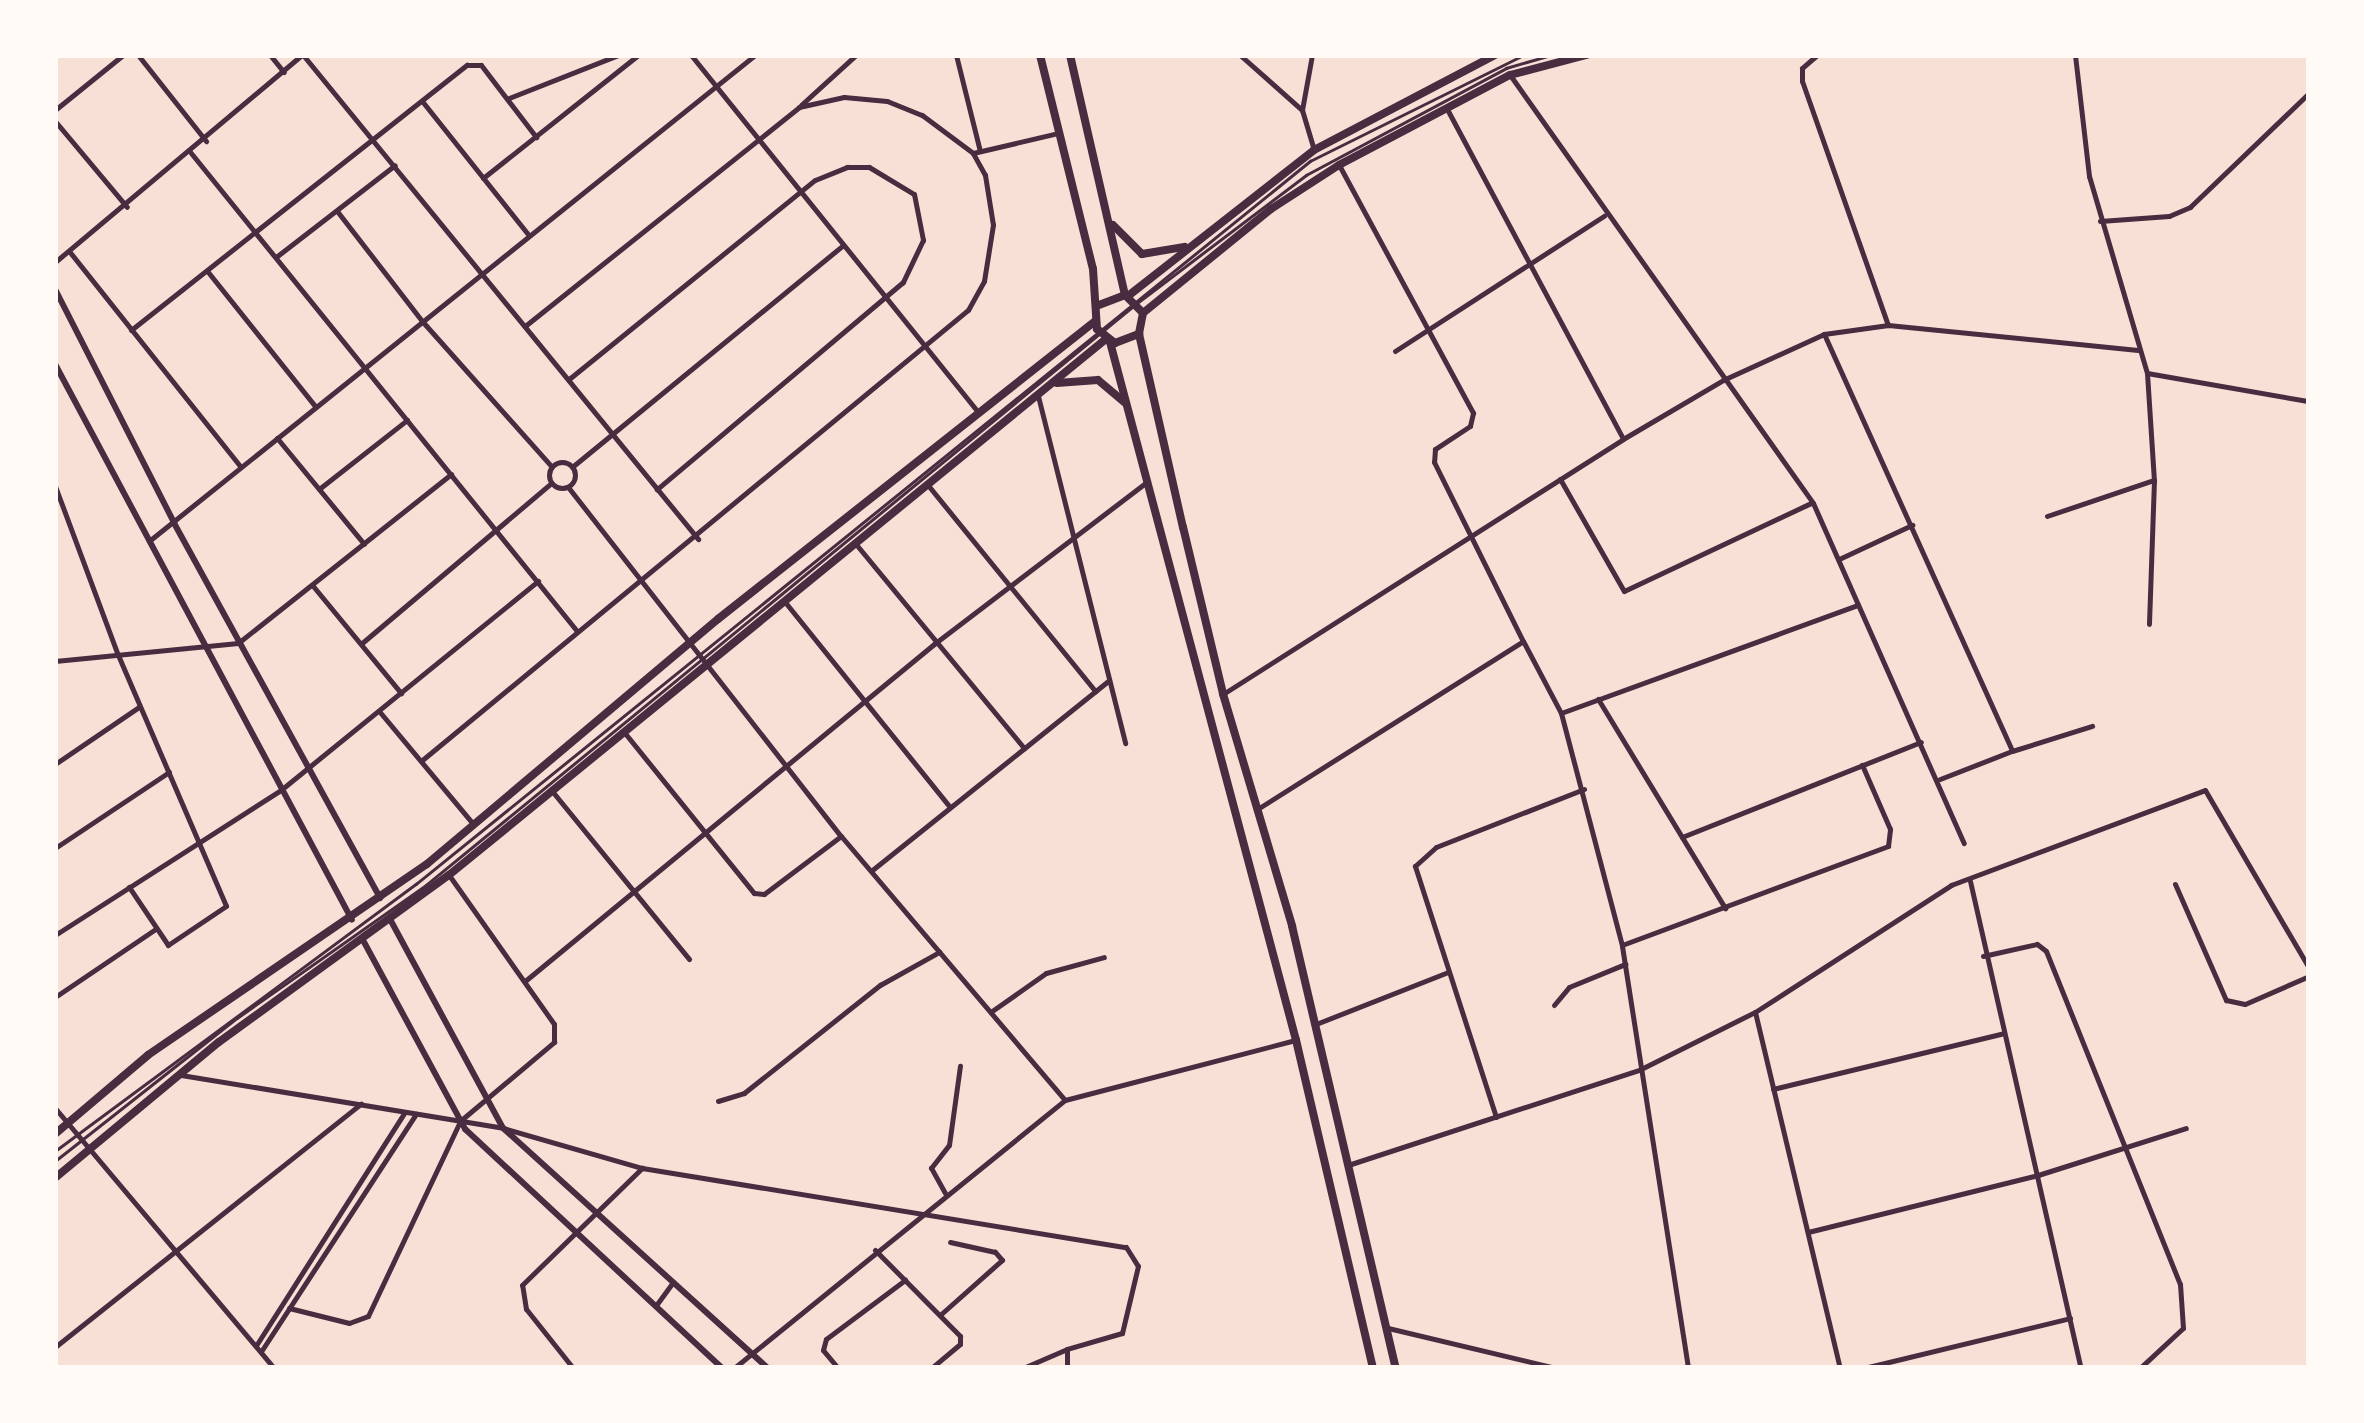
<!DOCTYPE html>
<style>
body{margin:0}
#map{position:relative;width:2364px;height:1423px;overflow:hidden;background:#f7e1d7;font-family:Commissioner,sans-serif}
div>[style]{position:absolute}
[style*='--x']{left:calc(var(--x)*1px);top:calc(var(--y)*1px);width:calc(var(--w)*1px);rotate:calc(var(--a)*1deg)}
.service>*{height:2.5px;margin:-1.25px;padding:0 1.25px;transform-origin:1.25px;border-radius:1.25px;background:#4a2c40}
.minor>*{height:5px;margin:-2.5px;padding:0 2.5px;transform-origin:2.5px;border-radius:2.5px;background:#4a2c40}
.minor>.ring{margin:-2.5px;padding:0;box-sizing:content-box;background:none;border:5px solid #4a2c40;border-radius:50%}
.tertiary>*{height:6px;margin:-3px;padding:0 3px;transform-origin:3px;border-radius:3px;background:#4a2c40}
.primary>*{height:8px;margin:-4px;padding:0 4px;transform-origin:4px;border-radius:4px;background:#4a2c40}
span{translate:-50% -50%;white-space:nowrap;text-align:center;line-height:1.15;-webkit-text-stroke:8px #fffaf5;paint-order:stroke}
.frame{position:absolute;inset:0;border:58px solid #fffaf5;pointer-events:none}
</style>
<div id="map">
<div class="service">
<div style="--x:1137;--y:303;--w:212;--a:-37.1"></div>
<div style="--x:1306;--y:175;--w:227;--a:-28.1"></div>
<div style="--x:1506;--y:68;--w:47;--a:-16.1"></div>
<div style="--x:55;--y:1151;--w:449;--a:-36.5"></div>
<div style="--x:416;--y:884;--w:1150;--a:-38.96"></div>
<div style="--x:1310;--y:161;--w:239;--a:-26.4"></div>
<div style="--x:55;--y:1161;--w:231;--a:-38.2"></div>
<div style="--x:237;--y:1018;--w:231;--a:-35.1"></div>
<div style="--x:426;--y:885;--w:911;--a:-39.3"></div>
</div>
<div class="minor">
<div style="--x:138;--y:55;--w:110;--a:51.7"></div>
<div style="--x:270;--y:55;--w:22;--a:51"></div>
<div style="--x:303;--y:55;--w:625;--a:50.78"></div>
<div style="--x:691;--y:55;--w:459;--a:51.2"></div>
<div style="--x:956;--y:55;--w:99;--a:76"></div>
<div style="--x:1240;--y:55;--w:83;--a:41.6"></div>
<div style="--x:1302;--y:110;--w:42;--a:73.3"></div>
<div style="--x:1817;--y:55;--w:20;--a:139"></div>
<div style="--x:1802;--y:68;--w:13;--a:90"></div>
<div style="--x:1802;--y:81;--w:259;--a:70.6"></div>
<div style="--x:2075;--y:55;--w:122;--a:83.4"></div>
<div style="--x:2089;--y:176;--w:205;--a:73.6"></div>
<div style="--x:2147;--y:373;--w:107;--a:86.3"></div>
<div style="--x:2154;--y:480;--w:144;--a:92"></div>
<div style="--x:1510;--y:75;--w:524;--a:54.7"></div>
<div style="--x:1813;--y:503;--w:372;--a:66.1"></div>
<div style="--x:509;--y:98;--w:117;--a:-21.5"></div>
<div style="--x:422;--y:101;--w:169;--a:51.5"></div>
<div style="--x:801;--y:105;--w:74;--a:-42.3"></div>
<div style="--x:1447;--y:109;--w:374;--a:61.9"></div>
<div style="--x:55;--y:110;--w:87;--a:-39"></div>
<div style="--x:1302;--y:110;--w:56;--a:-79.7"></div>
<div style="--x:55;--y:121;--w:112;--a:50.1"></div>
<div style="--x:191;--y:153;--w:614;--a:51.08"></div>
<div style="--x:1339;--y:165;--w:282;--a:61.6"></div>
<div style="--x:1473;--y:413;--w:13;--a:103"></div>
<div style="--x:1470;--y:426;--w:42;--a:146.7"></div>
<div style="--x:1435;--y:449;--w:13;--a:94"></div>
<div style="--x:1434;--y:462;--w:200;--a:63.6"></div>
<div style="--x:483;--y:178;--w:198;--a:-38.4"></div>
<div style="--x:337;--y:211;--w:139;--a:52.3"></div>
<div style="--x:422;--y:321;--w:195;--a:48.3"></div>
<div style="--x:2100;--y:221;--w:69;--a:-4.1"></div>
<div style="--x:2169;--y:216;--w:23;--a:-23"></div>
<div style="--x:2190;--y:207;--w:165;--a:-43.8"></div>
<div style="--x:69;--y:251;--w:276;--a:51.5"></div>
<div style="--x:276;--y:257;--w:150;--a:-37.7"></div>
<div style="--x:55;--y:262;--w:322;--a:-40"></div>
<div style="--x:208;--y:272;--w:171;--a:51.4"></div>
<div style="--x:525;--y:326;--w:351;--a:-38.6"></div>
<div style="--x:799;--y:107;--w:46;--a:-12.5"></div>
<div style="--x:844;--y:97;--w:43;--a:5.3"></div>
<div style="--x:887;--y:101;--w:38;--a:22"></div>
<div style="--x:922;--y:115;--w:64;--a:36.7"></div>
<div style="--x:973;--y:153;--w:87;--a:-13.2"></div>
<div style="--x:131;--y:330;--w:428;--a:-38.3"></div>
<div style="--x:467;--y:65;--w:14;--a:0"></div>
<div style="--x:481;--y:65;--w:91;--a:52.6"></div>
<div style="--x:1824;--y:334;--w:457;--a:65.7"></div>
<div style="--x:2012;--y:751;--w:84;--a:-17.4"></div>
<div style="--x:1395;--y:351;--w:249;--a:-32.9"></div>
<div style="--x:2147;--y:373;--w:163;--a:9.9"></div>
<div style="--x:569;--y:379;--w:316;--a:-39"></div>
<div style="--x:815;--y:180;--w:35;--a:-22"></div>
<div style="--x:847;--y:167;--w:22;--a:0"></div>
<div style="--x:869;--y:167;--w:52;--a:31"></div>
<div style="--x:914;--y:194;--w:47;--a:78.9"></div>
<div style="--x:923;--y:240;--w:47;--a:115.5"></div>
<div style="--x:903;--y:282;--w:322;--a:139.9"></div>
<div style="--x:1038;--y:396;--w:358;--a:75.9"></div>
<div style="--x:277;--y:438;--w:137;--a:50.6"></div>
<div class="ring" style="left:549px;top:462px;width:21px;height:21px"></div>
<div style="--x:572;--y:467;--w:350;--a:-39.3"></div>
<div style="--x:1560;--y:479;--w:129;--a:60.3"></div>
<div style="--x:1624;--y:591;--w:207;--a:-25.2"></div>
<div style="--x:927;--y:484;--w:267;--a:50.9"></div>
<div style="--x:55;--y:486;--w:180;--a:69.6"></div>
<div style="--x:118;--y:655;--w:273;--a:66.7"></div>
<div style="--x:226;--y:906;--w:70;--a:146.1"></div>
<div style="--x:168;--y:945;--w:70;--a:-123.9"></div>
<div style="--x:568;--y:487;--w:443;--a:52"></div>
<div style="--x:841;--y:836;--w:346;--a:49.7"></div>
<div style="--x:319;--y:489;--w:112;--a:-38.1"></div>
<div style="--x:2047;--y:516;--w:113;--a:-18.6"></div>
<div style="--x:149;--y:541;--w:777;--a:-38.73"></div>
<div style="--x:855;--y:543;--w:266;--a:50.5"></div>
<div style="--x:1839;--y:559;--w:81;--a:-25"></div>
<div style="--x:313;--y:586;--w:139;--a:50.6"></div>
<div style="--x:785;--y:602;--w:262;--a:51.2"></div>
<div style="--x:362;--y:643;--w:248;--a:-40.2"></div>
<div style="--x:55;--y:661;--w:184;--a:-5.6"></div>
<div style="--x:238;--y:643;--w:272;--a:-38.4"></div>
<div style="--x:1223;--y:694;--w:474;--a:-32.5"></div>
<div style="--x:1623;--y:439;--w:116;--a:-30.5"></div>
<div style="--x:1723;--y:380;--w:111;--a:-24.5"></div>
<div style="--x:1824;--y:334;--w:65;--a:-8"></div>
<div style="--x:1888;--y:325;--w:251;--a:5.7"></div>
<div style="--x:1598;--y:699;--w:245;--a:58.7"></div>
<div style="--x:379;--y:711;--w:147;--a:50.2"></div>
<div style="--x:1561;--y:713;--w:316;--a:-20"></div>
<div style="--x:624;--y:732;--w:207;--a:51.1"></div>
<div style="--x:754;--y:893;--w:10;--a:6"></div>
<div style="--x:764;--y:894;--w:96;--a:-37"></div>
<div style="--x:421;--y:761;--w:709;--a:-39.51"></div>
<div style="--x:968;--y:310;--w:33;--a:-61"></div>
<div style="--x:984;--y:281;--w:57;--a:-80.9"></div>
<div style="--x:993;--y:225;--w:51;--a:-99.1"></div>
<div style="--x:985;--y:175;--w:25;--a:-119"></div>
<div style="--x:55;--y:764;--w:102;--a:-34.2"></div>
<div style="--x:1940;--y:779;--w:77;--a:-21.3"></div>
<div style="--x:552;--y:791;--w:217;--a:50.8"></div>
<div style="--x:1259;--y:808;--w:312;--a:-32.3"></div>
<div style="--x:1523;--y:641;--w:81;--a:62.2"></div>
<div style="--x:1561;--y:713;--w:241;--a:75.3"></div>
<div style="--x:1622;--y:946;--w:427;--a:81.1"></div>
<div style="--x:1682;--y:837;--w:257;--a:-21.7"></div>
<div style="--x:55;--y:848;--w:137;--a:-33.7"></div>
<div style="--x:871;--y:871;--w:305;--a:-38.7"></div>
<div style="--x:1970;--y:881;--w:499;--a:77.2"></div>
<div style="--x:2175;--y:884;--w:127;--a:66.3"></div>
<div style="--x:2226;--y:1000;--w:19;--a:12"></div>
<div style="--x:2245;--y:1004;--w:70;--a:-23.6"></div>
<div style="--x:55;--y:935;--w:270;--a:-32.7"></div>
<div style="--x:282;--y:789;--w:330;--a:-39.1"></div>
<div style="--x:1622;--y:945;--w:284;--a:-20.4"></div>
<div style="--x:1888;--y:846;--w:17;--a:-83"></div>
<div style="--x:1890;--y:829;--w:70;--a:-113.6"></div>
<div style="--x:1983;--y:956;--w:55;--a:-12.5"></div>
<div style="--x:2037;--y:944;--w:11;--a:38"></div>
<div style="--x:2046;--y:951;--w:359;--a:68.1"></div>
<div style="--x:2180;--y:1284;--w:44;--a:86.1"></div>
<div style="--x:2183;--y:1328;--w:59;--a:137.1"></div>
<div style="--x:525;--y:981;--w:530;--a:-39.49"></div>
<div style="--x:934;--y:644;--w:269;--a:-37.3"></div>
<div style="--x:55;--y:997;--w:120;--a:-34.1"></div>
<div style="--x:1554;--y:1005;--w:23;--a:-50"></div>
<div style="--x:1569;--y:987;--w:61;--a:-22.3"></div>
<div style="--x:992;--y:1011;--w:66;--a:-35.1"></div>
<div style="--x:1046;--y:973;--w:60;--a:-15.4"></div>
<div style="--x:1755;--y:1012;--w:234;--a:-32.9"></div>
<div style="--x:1951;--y:885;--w:271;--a:-20.5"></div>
<div style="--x:2205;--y:790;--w:206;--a:59.7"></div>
<div style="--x:1316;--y:1024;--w:142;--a:-21.5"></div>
<div style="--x:181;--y:1075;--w:326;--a:9.3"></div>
<div style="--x:503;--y:1128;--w:145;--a:16.1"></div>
<div style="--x:1773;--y:1089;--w:235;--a:-13.6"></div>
<div style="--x:718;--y:1101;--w:27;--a:-17"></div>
<div style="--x:744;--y:1093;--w:174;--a:-38.5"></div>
<div style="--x:880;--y:985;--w:68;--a:-29.2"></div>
<div style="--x:55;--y:1108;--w:340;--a:49.9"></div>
<div style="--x:1496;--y:1117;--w:264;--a:-107.9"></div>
<div style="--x:1415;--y:866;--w:28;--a:-42"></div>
<div style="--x:1436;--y:847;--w:159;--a:-21.4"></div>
<div style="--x:1348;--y:1165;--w:308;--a:-18.1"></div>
<div style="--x:1641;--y:1069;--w:127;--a:-26.6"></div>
<div style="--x:1755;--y:1012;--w:366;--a:76.6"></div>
<div style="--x:945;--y:1193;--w:29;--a:-119"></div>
<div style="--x:931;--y:1168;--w:29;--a:-52"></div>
<div style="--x:949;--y:1145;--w:80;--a:-82.1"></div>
<div style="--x:1808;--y:1232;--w:237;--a:-13.9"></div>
<div style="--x:2038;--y:1175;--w:155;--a:-17.6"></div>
<div style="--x:875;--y:1250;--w:121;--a:45.3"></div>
<div style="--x:960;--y:1336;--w:8;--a:90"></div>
<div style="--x:960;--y:1344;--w:38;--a:140"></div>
<div style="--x:657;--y:1304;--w:27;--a:-54"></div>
<div style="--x:289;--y:1308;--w:62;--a:14"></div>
<div style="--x:349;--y:1323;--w:20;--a:-20"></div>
<div style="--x:368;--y:1316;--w:216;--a:-64.7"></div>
<div style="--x:460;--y:1121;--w:123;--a:-40"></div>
<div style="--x:554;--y:1042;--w:18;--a:-90"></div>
<div style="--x:554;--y:1024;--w:182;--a:-125.2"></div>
<div style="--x:940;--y:1315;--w:83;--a:-41.6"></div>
<div style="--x:1002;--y:1260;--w:11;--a:-131"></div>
<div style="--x:995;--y:1252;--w:46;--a:-167.5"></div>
<div style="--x:1388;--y:1328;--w:173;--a:13.4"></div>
<div style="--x:257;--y:1344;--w:275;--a:-57.5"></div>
<div style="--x:55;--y:1347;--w:391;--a:-38.5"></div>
<div style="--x:262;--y:1350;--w:282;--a:-56.9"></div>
<div style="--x:573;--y:1368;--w:75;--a:-128.5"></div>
<div style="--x:526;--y:1309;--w:24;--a:-99"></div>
<div style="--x:522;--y:1285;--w:168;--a:-44.3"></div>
<div style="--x:642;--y:1168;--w:490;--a:9.3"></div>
<div style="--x:1126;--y:1247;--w:22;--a:58"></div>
<div style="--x:1138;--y:1266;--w:69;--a:103.4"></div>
<div style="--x:1122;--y:1333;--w:57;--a:163.8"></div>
<div style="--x:734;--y:1368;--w:426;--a:-39"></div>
<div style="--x:1065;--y:1100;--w:239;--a:-14.6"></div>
<div style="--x:838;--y:1368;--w:23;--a:-130"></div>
<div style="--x:823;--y:1350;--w:11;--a:-75"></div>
<div style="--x:826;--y:1339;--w:99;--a:-36.8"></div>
<div style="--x:1023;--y:1368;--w:48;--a:-23.4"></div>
<div style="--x:1067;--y:1349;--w:19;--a:90"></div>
<div style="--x:1864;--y:1368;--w:212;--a:-13.6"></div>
</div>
<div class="tertiary">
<div style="--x:55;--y:289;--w:263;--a:63"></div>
<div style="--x:174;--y:523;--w:428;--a:61.2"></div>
<div style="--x:55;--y:364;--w:630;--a:61.89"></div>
<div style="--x:391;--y:921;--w:235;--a:61.6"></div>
<div style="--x:503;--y:1128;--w:358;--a:42.2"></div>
<div style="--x:364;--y:942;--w:213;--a:61.6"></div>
<div style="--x:465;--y:1129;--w:351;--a:42.9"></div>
</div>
<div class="primary">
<div style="--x:1040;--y:55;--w:220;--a:76.1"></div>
<div style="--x:1093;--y:269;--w:60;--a:86.2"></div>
<div style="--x:1097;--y:329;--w:23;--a:38"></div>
<div style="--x:1115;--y:343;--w:26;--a:-21"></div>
<div style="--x:1070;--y:55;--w:246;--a:77.1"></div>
<div style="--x:1113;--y:225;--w:41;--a:45"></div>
<div style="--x:1142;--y:254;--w:43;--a:-9.5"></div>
<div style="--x:1128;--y:296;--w:236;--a:-38.1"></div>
<div style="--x:1314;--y:150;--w:204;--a:-27.7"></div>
<div style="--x:1099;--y:305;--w:28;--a:-21"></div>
<div style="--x:1125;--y:295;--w:25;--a:45"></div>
<div style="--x:1143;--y:313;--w:21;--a:101"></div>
<div style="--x:1139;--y:334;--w:198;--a:77.2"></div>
<div style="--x:1183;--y:527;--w:172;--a:76.5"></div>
<div style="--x:1223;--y:694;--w:242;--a:73.4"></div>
<div style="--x:1292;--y:926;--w:454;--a:76.8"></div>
<div style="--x:1143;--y:313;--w:165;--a:-39.1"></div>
<div style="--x:1271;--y:209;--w:81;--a:-32.9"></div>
<div style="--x:1339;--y:165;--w:193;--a:-27.8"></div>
<div style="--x:1510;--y:75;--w:79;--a:-14.7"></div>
<div style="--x:1110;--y:342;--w:722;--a:75.08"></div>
<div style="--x:1296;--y:1040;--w:337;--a:76.8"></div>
<div style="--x:1057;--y:383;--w:41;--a:-4.2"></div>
<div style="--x:1098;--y:380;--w:34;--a:40"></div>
<div style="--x:55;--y:1134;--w:122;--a:-40.3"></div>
<div style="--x:148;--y:1055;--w:338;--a:-34.4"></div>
<div style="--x:427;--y:864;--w:380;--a:-40.1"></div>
<div style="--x:718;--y:619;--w:481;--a:-38.3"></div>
<div style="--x:55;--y:1178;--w:213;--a:-39.7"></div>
<div style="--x:219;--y:1042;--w:284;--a:-36"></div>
<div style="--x:449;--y:875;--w:848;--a:-39.21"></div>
</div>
<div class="frame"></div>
</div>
